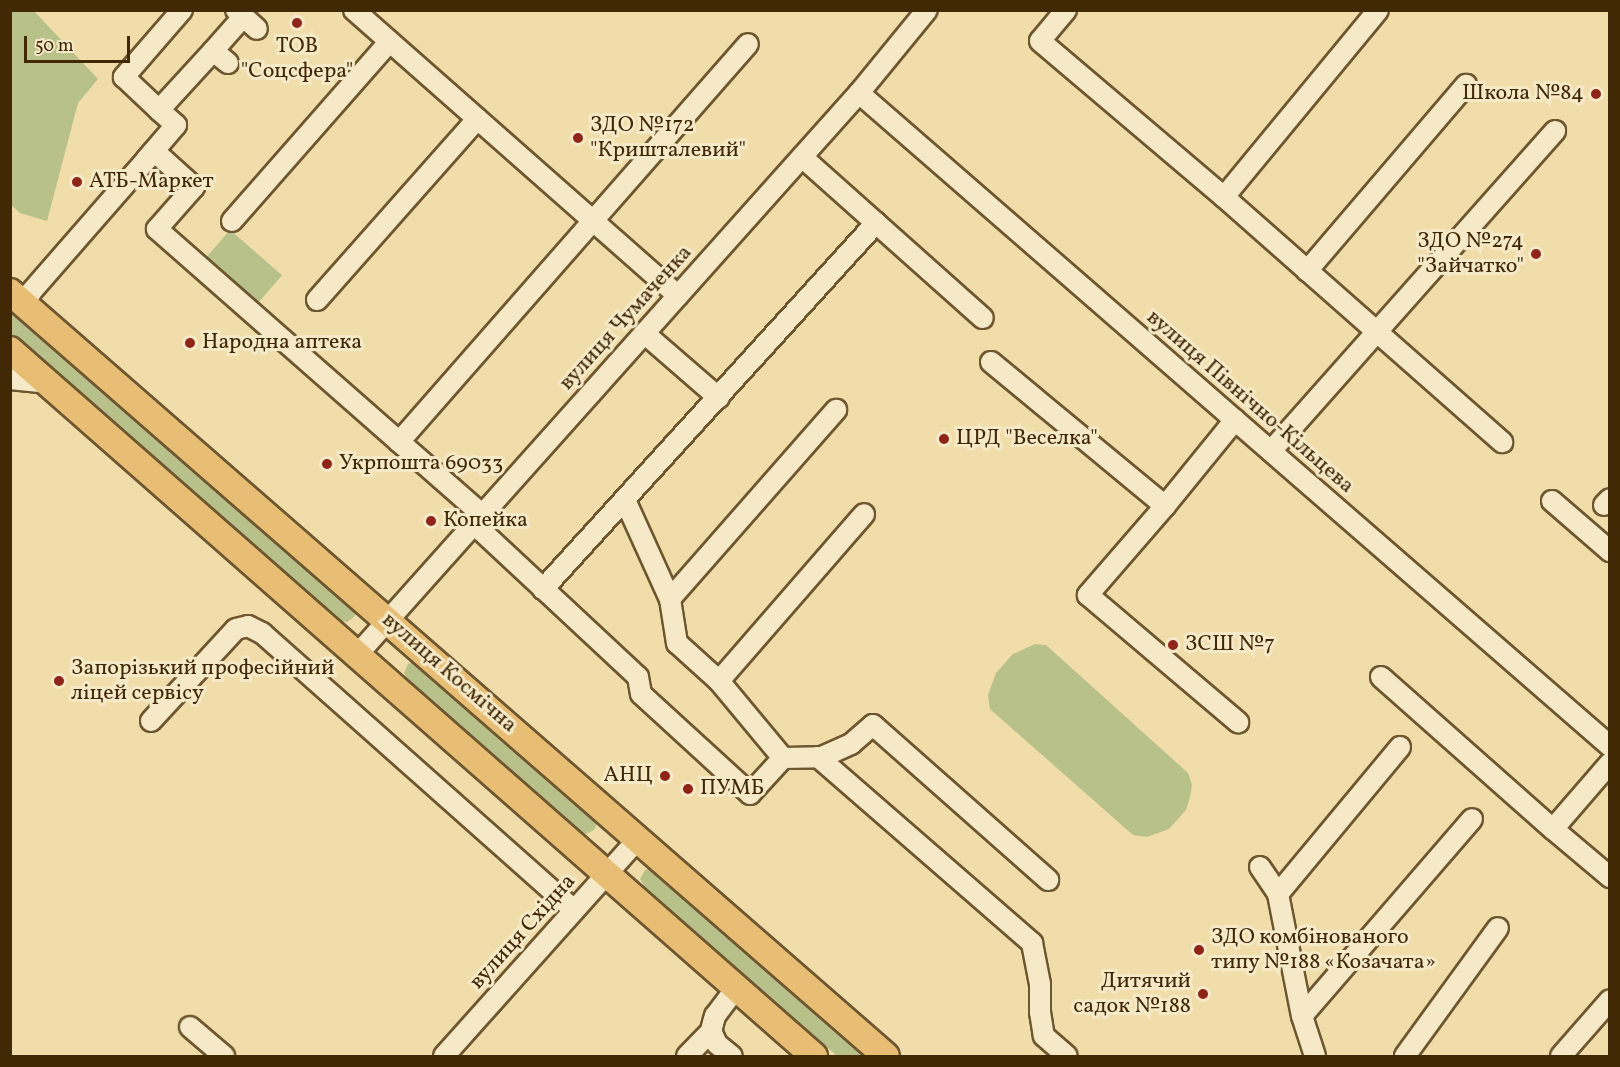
<!DOCTYPE html>
<meta charset="utf-8">
<style>
body{margin:0}
#map{position:relative;width:1620px;height:1067px;overflow:hidden;background:#f0ddaa;font-family:Vollkorn,serif}
div>[style]{position:absolute}
[style*='--x']{left:calc(var(--x)*1px);top:calc(var(--y)*1px);width:calc(var(--w)*1px);rotate:calc(var(--a)*1deg)}
.green>*{inset:0;background:#b8c189;transform-origin:0 0}
.roads{filter:drop-shadow(2px 0 #6e562f) drop-shadow(-2px 0 #6e562f) drop-shadow(0 2px #6e562f) drop-shadow(0 -2px #6e562f)}
.minor>*{height:20px;margin:-10px;padding:0 10px;transform-origin:10px;border-radius:10px;background:#f5e9c8}
.major>*{height:26px;margin:-13px;padding:0 13px;transform-origin:13px;border-radius:13px;background:#e8be75}
.dots>*{width:16px;height:16px;translate:-50% -50%;box-sizing:border-box;border:3px solid #f5e9c8;border-radius:50%}
span{translate:-50% -50%;white-space:nowrap;text-align:center;line-height:1.15;-webkit-text-stroke:6px #f5e9c8;paint-order:stroke}
.poi-label{font-size:22px;color:#422906}
.right{translate:-100% -50%;text-align:right}
.left{translate:0 -50%;text-align:left}
.street-label{font-size:22px;color:#422906}
.frame{position:absolute;inset:0;border:12px solid #422906;pointer-events:none}
.scale{position:absolute;left:24px;top:36px;width:106px;height:27px;box-sizing:border-box;border:3px solid #422906;border-top:0;padding-left:8px;font-size:18px;line-height:21px;white-space:nowrap;color:#422906;-webkit-text-stroke:4px #f5e9c8;paint-order:stroke}
</style>
<div id="map">
<div class="green">
<div style="clip-path:polygon(11px 10px,34px 11px,98px 79px,78px 103px,47px 221px,20px 213px,11px 205px)"></div>
<div style="left:230px;top:230px;width:69px;height:38px;rotate:41deg"></div>
<div style="clip-path:polygon(11px 303px,357px 610px,354px 617px,347px 622px,337px 620px,11px 335px)"></div>
<div style="clip-path:polygon(1035px 644px,1046px 645px,1188px 773px,1192px 785px,1190px 797px,1186px 810px,1169px 829px,1147px 837px,1133px 835px,990px 709px,988px 695px,996px 673px,1013px 654px)"></div>
<div style="clip-path:polygon(416px 660px,598px 822px,594px 830px,586px 834px,577px 830px,410px 683px,404px 673px,408px 664px)"></div>
<div style="clip-path:polygon(655px 867px,875px 1056px,837px 1056px,646px 889px,640px 879px,645px 870px)"></div>
</div>
<div class="roads">
<div class="minor">
<div style="--x:182;--y:10;--w:89;--a:130.9"></div>
<div style="--x:124;--y:77;--w:48;--a:43.3"></div>
<div style="--x:159;--y:110;--w:80;--a:-47.5"></div>
<div style="--x:236;--y:10;--w:28;--a:42"></div>
<div style="--x:354;--y:10;--w:432;--a:41.4"></div>
<div style="--x:1066;--y:10;--w:40;--a:130"></div>
<div style="--x:1040;--y:41;--w:241;--a:40.3"></div>
<div style="--x:1224;--y:197;--w:371;--a:41.4"></div>
<div style="--x:228;--y:63;--w:19;--a:-141"></div>
<div style="--x:213;--y:51;--w:45;--a:-48.6"></div>
<div style="--x:859;--y:93;--w:995;--a:41.01"></div>
<div style="--x:802;--y:157;--w:242;--a:41.7"></div>
<div style="--x:146;--y:160;--w:46;--a:-49.4"></div>
<div style="--x:176;--y:125;--w:23;--a:-139"></div>
<div style="--x:1224;--y:197;--w:242;--a:-50.5"></div>
<div style="--x:232;--y:221;--w:238;--a:-48.7"></div>
<div style="--x:1307;--y:271;--w:245;--a:-49.5"></div>
<div style="--x:317;--y:300;--w:242;--a:-48.5"></div>
<div style="--x:25;--y:304;--w:13;--a:-63"></div>
<div style="--x:31;--y:292;--w:187;--a:-48.9"></div>
<div style="--x:154;--y:151;--w:54;--a:42"></div>
<div style="--x:194;--y:187;--w:56;--a:131.4"></div>
<div style="--x:157;--y:229;--w:433;--a:41.3"></div>
<div style="--x:644;--y:333;--w:99;--a:40.9"></div>
<div style="--x:991;--y:362;--w:226;--a:39.6"></div>
<div style="--x:1165;--y:506;--w:111;--a:-50.9"></div>
<div style="--x:10;--y:379;--w:37;--a:6"></div>
<div style="--x:399;--y:442;--w:529;--a:-48.75"></div>
<div style="--x:1271;--y:451;--w:428;--a:-48.4"></div>
<div style="--x:625;--y:500;--w:109;--a:65.6"></div>
<div style="--x:670;--y:599;--w:252;--a:-48.7"></div>
<div style="--x:1552;--y:501;--w:77;--a:40.8"></div>
<div style="--x:1604;--y:505;--w:8;--a:-45"></div>
<div style="--x:1165;--y:506;--w:118;--a:130.9"></div>
<div style="--x:1088;--y:595;--w:197;--a:40.3"></div>
<div style="--x:474;--y:524;--w:224;--a:43"></div>
<div style="--x:638;--y:677;--w:17;--a:80"></div>
<div style="--x:641;--y:694;--w:148;--a:42.5"></div>
<div style="--x:750;--y:794;--w:49;--a:-47.5"></div>
<div style="--x:783;--y:758;--w:39;--a:-1"></div>
<div style="--x:822;--y:757;--w:32;--a:-24"></div>
<div style="--x:851;--y:744;--w:29;--a:-41"></div>
<div style="--x:873;--y:725;--w:234;--a:41.5"></div>
<div style="--x:543;--y:589;--w:495;--a:-47.7"></div>
<div style="--x:670;--y:599;--w:45;--a:81"></div>
<div style="--x:677;--y:643;--w:57;--a:42.1"></div>
<div style="--x:719;--y:681;--w:221;--a:-49"></div>
<div style="--x:357;--y:655;--w:754;--a:-48.23"></div>
<div style="--x:859;--y:93;--w:107;--a:-50.7"></div>
<div style="--x:1381;--y:677;--w:230;--a:41.5"></div>
<div style="--x:719;--y:681;--w:100;--a:50.3"></div>
<div style="--x:151;--y:721;--w:125;--a:-47.3"></div>
<div style="--x:236;--y:629;--w:12;--a:-14"></div>
<div style="--x:248;--y:626;--w:16;--a:27"></div>
<div style="--x:262;--y:633;--w:417;--a:41.6"></div>
<div style="--x:818;--y:757;--w:284;--a:41"></div>
<div style="--x:1032;--y:943;--w:42;--a:79"></div>
<div style="--x:1040;--y:984;--w:28;--a:90"></div>
<div style="--x:1040;--y:1012;--w:24;--a:81"></div>
<div style="--x:1044;--y:1036;--w:30;--a:41"></div>
<div style="--x:1610;--y:763;--w:87;--a:130.8"></div>
<div style="--x:1553;--y:829;--w:75;--a:40.1"></div>
<div style="--x:1260;--y:867;--w:32;--a:56"></div>
<div style="--x:1278;--y:894;--w:124;--a:78.9"></div>
<div style="--x:1302;--y:1016;--w:42;--a:72"></div>
<div style="--x:1278;--y:894;--w:191;--a:-50.3"></div>
<div style="--x:1302;--y:1016;--w:260;--a:-49.2"></div>
<div style="--x:714;--y:1019;--w:12;--a:104"></div>
<div style="--x:711;--y:1031;--w:14;--a:65"></div>
<div style="--x:717;--y:1044;--w:19;--a:39"></div>
<div style="--x:190;--y:1027;--w:45;--a:40.5"></div>
<div style="--x:444;--y:1056;--w:291;--a:-48.2"></div>
<div style="--x:687;--y:1056;--w:35;--a:-46"></div>
<div style="--x:711;--y:1031;--w:16;--a:-75"></div>
<div style="--x:715;--y:1016;--w:36;--a:-53"></div>
<div style="--x:1405;--y:1056;--w:158;--a:-54"></div>
<div style="--x:1561;--y:1056;--w:74;--a:-48.8"></div>
</div>
<div class="major">
<div style="--x:10;--y:292;--w:1162;--a:41.09"></div>
<div style="--x:10;--y:350;--w:1070;--a:41.29"></div>
</div>
</div>
<div class="dots">
<div style="left:297px;top:23px;background:#8f2418"></div>
<div style="left:1596px;top:94px;background:#8f2418"></div>
<div style="left:578px;top:138px;background:#8f2418"></div>
<div style="left:77px;top:182px;background:#8f2418"></div>
<div style="left:1536px;top:254px;background:#8f2418"></div>
<div style="left:190px;top:343px;background:#8f2418"></div>
<div style="left:944px;top:439px;background:#8f2418"></div>
<div style="left:327px;top:464px;background:#8f2418"></div>
<div style="left:431px;top:521px;background:#8f2418"></div>
<div style="left:1173px;top:645px;background:#8f2418"></div>
<div style="left:59px;top:681px;background:#8f2418"></div>
<div style="left:665px;top:776px;background:#8f2418"></div>
<div style="left:688px;top:789px;background:#8f2418"></div>
<div style="left:1199px;top:950px;background:#8f2418"></div>
<div style="left:1203px;top:994px;background:#8f2418"></div>
</div>
<div class="poi-label">
<span style="left:297px;top:59px">ТОВ<br>"Соцсфера"</span>
<span class="right" style="left:1584px;top:94px">Школа №84</span>
<span class="left" style="left:590px;top:138px">ЗДО №172<br>"Кришталевий"</span>
<span class="left" style="left:89px;top:182px">АТБ-Маркет</span>
<span class="right" style="left:1524px;top:254px">ЗДО №274<br>"Зайчатко"</span>
<span class="left" style="left:202px;top:343px">Народна аптека</span>
<span class="left" style="left:956px;top:439px">ЦРД "Веселка"</span>
<span class="left" style="left:339px;top:464px">Укрпошта 69033</span>
<span class="left" style="left:443px;top:521px">Копейка</span>
<span class="left" style="left:1185px;top:645px">ЗСШ №7</span>
<span class="left" style="left:71px;top:681px">Запорізький професійний<br>ліцей сервісу</span>
<span class="right" style="left:653px;top:776px">АНЦ</span>
<span class="left" style="left:700px;top:789px">ПУМБ</span>
<span class="left" style="left:1211px;top:950px">ЗДО комбінованого<br>типу №188 «Козачата»</span>
<span class="right" style="left:1191px;top:994px">Дитячий<br>садок №188</span>
</div>
<div class="street-label">
<span style="left:626px;top:318px;rotate:-48deg">вулиця Чумаченка</span>
<span style="left:1250px;top:402px;rotate:41deg">вулиця Північно-Кільцева</span>
<span style="left:449px;top:673px;rotate:41deg">вулиця Космічна</span>
<span style="left:523px;top:932px;rotate:-48deg">вулиця Східна</span>
</div>
<div class="frame"></div>
<div class="scale">50 m</div>
</div>
